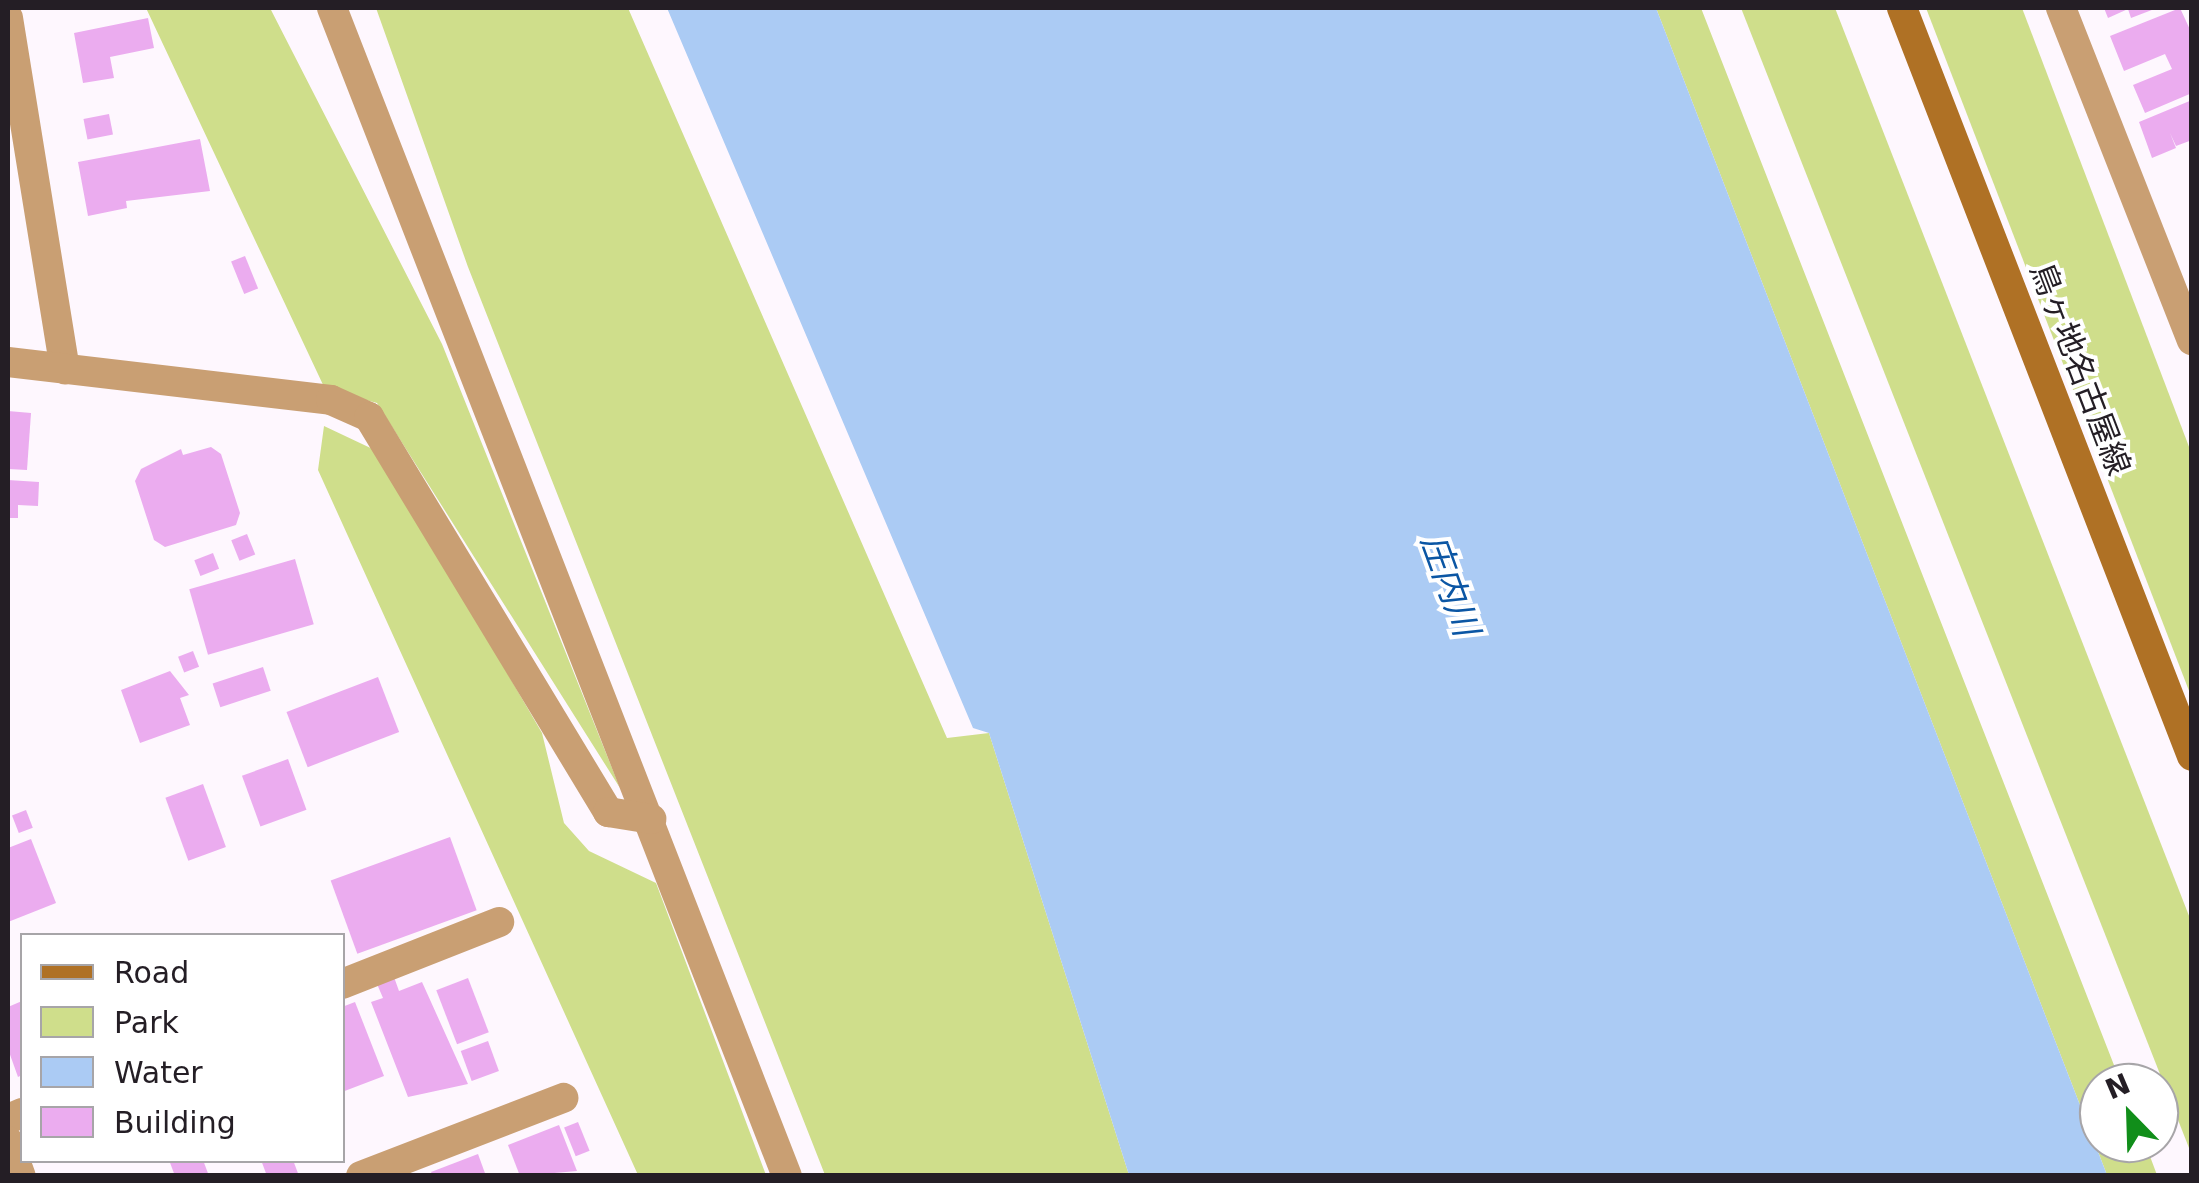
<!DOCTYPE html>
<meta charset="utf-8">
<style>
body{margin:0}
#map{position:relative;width:2199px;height:1183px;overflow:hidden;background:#fef7fe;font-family:"DejaVu Sans","Noto Sans JP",sans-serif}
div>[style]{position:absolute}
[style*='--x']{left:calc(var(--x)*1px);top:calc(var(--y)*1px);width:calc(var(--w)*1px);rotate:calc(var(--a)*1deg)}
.green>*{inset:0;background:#cfde8b}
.water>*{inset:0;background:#abcbf4}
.building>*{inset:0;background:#ebacef;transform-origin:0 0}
.street>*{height:30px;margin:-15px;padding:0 15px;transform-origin:15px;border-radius:15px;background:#c99f73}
.secondary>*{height:30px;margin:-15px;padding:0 15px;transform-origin:15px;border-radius:15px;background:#af7125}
span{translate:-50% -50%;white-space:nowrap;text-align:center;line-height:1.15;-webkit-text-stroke:8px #fff;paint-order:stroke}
.street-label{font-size:32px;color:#241e25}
.water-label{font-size:35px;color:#0b56a4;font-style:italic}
.frame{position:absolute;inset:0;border:10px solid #241e25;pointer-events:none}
.legend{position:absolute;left:20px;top:933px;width:325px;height:230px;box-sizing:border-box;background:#fff;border:2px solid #a7a5a8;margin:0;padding:12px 18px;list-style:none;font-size:30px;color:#241e25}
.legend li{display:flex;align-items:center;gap:20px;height:50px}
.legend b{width:50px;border:2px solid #a7a5a8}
.north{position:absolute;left:2079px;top:1063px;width:100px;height:100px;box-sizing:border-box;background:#fff;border:2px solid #a7a5a8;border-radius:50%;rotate:337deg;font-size:28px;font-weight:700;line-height:40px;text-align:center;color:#241e25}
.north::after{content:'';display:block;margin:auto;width:35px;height:45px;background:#118e1a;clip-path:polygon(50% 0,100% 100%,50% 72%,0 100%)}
</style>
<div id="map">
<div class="green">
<div style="clip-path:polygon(146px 8px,270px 8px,442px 344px,620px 788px,377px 403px,325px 389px)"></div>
<div style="clip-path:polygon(376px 8px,628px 8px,947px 738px,989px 733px,1129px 1175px,825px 1175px,468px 267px)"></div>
<div style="clip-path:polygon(1656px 8px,1701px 8px,2121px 1083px,2099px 1083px,2099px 1143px,2145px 1143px,2157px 1175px,2107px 1175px)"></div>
<div style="clip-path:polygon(1741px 8px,1835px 8px,2191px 921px,2191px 1153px)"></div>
<div style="clip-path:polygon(1926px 8px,2022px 8px,2191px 452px,2191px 696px)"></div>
<div style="clip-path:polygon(324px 426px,379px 452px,542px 733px,564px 823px,589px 851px,656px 883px,766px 1175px,638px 1175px,318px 470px)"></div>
</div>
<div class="water">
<div style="clip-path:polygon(667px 8px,1656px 8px,2107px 1175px,1129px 1175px,989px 733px,973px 728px)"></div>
</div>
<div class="building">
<div style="clip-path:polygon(2104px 8px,2157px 8px,2131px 18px,2128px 9px,2108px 18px)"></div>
<div style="clip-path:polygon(2180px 8px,2192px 34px,2192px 93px,2145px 113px,2133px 85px,2172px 69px,2165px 54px,2124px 71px,2110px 36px)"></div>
<div style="clip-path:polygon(148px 18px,154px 48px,110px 57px,114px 78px,83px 83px,74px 33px)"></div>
<div style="clip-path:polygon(2192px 100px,2192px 140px,2176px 146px,2170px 133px,2176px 148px,2152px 158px,2139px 122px)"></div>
<div style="left:109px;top:114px;width:21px;height:26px;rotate:79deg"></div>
<div style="clip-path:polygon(200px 139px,210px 191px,126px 201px,127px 208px,88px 216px,78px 162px)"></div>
<div style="left:245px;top:256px;width:35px;height:15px;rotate:68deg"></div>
<div style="clip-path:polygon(8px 411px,31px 413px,27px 470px,8px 469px)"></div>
<div style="clip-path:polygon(211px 447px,221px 454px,240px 513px,236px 525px,165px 547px,154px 540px,135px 481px,141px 469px,181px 449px,183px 455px)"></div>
<div style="clip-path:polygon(8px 480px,39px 482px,38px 506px,18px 505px,18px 518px,8px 518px)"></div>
<div style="left:247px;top:534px;width:22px;height:17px;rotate:68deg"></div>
<div style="left:213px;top:553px;width:17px;height:20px;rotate:69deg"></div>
<div style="left:295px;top:559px;width:68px;height:110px;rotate:74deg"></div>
<div style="left:193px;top:651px;width:17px;height:16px;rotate:69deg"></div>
<div style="left:263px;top:667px;width:25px;height:53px;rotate:72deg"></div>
<div style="clip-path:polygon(170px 671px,189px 695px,180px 698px,190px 725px,140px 743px,121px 690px)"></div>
<div style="left:378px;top:677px;width:59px;height:98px;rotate:69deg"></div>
<div style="left:288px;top:759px;width:54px;height:49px;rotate:70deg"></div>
<div style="left:203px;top:784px;width:67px;height:40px;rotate:70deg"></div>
<div style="left:26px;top:810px;width:19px;height:15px;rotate:69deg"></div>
<div style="left:450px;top:837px;width:78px;height:127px;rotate:70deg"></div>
<div style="clip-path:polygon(31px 839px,56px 903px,8px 922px,8px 848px)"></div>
<div style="clip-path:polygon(394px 977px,399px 991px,422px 982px,468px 1084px,408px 1097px,371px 1002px,383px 998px,377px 984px)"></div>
<div style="left:468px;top:978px;width:58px;height:34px;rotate:69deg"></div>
<div style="clip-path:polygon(22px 1001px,22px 1075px,18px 1077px,8px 1049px,8px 1007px)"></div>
<div style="clip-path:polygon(355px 1002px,384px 1076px,342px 1092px,342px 1007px)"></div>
<div style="left:488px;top:1041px;width:32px;height:29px;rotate:70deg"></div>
<div style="left:578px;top:1122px;width:31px;height:15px;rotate:68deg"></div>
<div style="clip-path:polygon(559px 1125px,577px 1171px,520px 1176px,508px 1145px)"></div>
<div style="clip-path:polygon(478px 1154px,486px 1176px,433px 1176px,431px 1172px)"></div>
<div style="clip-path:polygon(169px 1160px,203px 1160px,209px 1176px,175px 1176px)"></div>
<div style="clip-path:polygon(261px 1160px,293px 1160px,299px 1176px,267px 1176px)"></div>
</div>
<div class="street">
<div style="--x:332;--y:8;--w:1253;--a:68.72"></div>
<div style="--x:2061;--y:8;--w:357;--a:68.5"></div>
<div style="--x:8;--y:18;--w:356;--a:80.8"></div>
<div style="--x:8;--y:362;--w:325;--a:6.7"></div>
<div style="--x:331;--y:400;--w:42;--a:24.1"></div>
<div style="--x:369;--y:417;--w:462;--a:58.8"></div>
<div style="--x:608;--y:812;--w:44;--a:9.2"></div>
<div style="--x:342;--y:984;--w:169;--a:-21.5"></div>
<div style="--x:8;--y:1119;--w:15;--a:-23"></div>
<div style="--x:8;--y:1141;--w:37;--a:70"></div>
<div style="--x:361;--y:1176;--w:217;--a:-21.1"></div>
</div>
<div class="secondary">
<div style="--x:1902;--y:8;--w:802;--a:68.81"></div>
</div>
<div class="street-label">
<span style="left:2080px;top:369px;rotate:69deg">鳥ヶ地名古屋線</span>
</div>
<div class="water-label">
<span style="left:1450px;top:585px;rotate:70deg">庄内川</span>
</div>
<div class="frame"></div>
<ul class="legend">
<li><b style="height:12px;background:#af7125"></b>Road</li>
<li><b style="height:28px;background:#cfde8b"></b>Park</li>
<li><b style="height:28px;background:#abcbf4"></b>Water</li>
<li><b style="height:28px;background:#ebacef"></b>Building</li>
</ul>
<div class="north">N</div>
</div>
